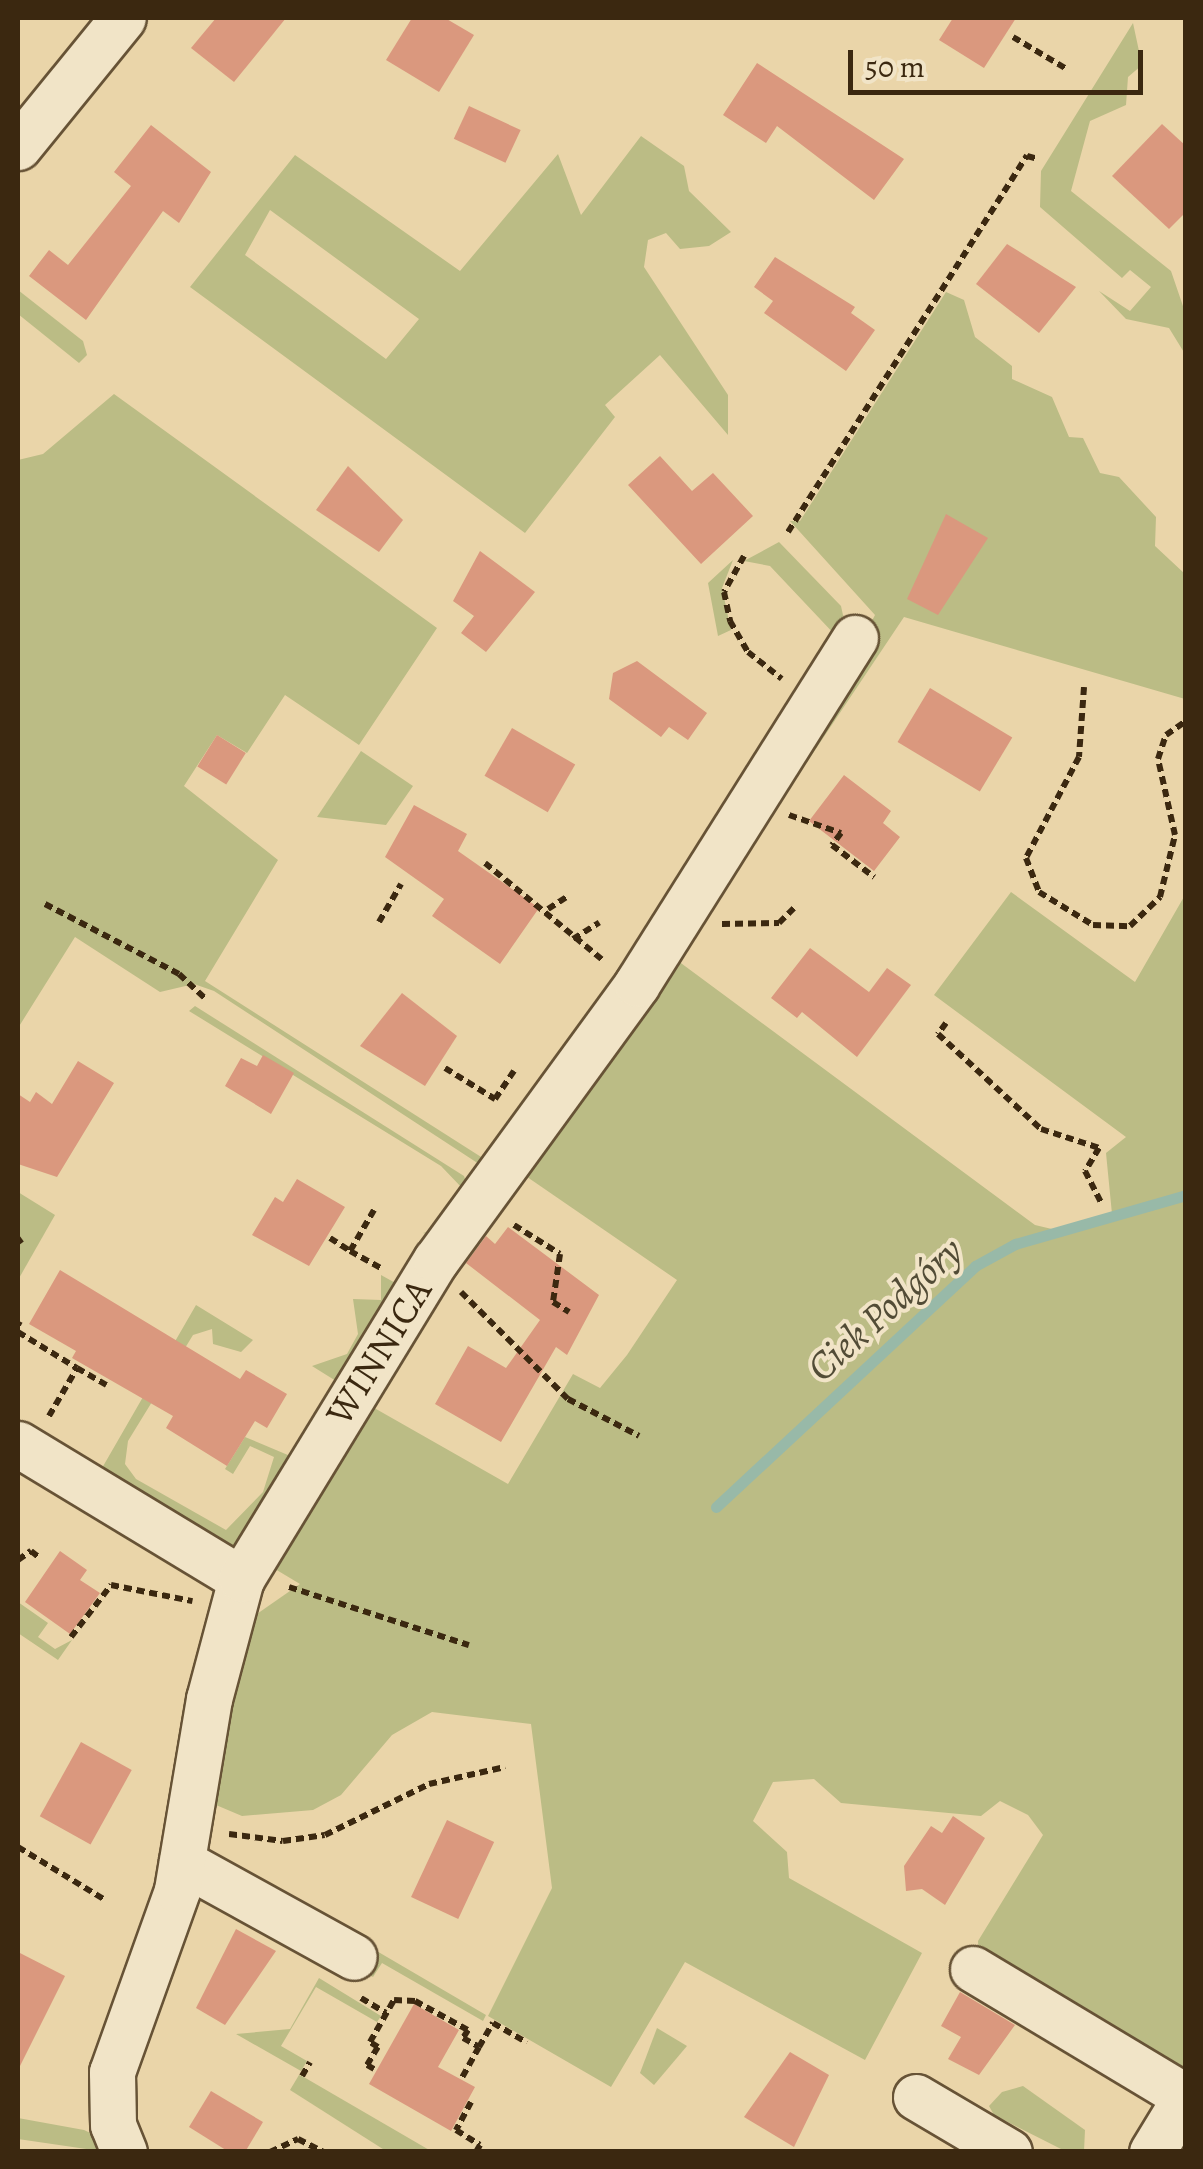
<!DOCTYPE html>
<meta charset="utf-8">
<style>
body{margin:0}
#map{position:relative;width:1203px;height:2169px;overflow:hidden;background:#ead5a9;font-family:Alegreya,serif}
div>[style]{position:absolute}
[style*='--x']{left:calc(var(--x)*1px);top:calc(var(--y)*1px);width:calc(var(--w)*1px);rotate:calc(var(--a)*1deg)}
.green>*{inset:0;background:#bbbc85}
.stream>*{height:11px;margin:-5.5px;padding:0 5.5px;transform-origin:5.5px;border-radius:5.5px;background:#98b9a8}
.building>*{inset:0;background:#da987e;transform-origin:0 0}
.path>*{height:6px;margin-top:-3px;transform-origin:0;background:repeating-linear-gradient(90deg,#3b2810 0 8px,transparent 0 13px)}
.roads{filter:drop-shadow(2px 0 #675336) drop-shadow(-2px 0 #675336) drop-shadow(0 2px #675336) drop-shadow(0 -2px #675336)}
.minor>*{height:45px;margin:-22.5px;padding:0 22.5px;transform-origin:22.5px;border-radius:22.5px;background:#f1e4c7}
span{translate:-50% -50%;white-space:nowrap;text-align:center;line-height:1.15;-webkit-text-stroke:8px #f1e4c7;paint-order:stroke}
.street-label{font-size:38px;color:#3b2810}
.water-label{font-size:40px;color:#524c36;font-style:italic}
.frame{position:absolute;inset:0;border:20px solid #3b2810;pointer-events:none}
.scale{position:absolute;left:848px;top:50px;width:295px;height:45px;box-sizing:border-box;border:5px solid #3b2810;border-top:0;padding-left:12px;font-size:30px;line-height:35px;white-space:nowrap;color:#3b2810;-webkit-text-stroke:8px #f1e4c7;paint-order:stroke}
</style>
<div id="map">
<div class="green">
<div style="clip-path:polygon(1133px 23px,1142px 65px,1128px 77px,1126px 105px,1090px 121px,1071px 191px,1171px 271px,1185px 312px,1185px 354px,1169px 328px,1126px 319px,1099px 291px,1130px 311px,1151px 287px,1130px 270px,1122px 278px,1040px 207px,1041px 171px)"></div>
<div style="clip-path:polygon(evenodd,641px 136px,684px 166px,689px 191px,731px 232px,709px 246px,680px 249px,666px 233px,648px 240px,644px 267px,728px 395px,728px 435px,660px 355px,605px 405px,615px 417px,525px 533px,190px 287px,295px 155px,460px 271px,558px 154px,581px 215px,641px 136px,270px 210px,419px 319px,386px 359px,245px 255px,270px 210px)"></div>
<div style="clip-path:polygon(18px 290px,83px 341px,87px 355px,79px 363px,18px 314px)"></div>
<div style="clip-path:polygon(946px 292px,964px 300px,975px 337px,1012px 366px,1012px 379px,1052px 397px,1069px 437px,1083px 438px,1100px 473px,1119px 477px,1156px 517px,1155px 546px,1185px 574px,1185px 699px,904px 617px,777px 807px,875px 615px,790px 521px,800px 521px)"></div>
<div style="clip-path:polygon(114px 394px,437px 628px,359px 745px,285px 695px,247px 753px,217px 735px,184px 786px,278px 860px,205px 981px,489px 1162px,479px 1164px,214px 991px,194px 984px,160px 992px,75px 937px,18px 1028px,18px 460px,43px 454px)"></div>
<div style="clip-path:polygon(779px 542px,841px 606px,846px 629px,837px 637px,770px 566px,744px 561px)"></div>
<div style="clip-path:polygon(733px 560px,722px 588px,731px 630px,718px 636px,708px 583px)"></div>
<div style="clip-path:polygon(361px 751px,413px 786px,386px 825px,317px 817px)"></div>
<div style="clip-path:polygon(1011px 892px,1135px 982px,1185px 895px,1185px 2083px,979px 1959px,978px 1941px,1043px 1835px,1028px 1815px,1000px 1801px,981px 1816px,841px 1803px,814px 1779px,773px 1782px,753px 1821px,787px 1852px,789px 1878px,922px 1953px,865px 2060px,685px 1962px,611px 2087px,488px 2016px,552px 1888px,531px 1724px,432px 1712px,392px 1735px,341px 1795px,313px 1810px,242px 1816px,216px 1805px,206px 1790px,247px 1621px,300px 1584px,265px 1563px,362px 1401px,508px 1484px,573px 1374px,600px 1388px,627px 1355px,677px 1280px,517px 1170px,670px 955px,1035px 1225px,1056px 1230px,1112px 1214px,1106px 1153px,1126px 1137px,934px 995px)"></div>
<div style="clip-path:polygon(195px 1006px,464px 1176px,471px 1196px,444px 1238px,423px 1233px,439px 1229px,464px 1190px,441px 1166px,189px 1011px)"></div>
<div style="clip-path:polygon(18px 1192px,55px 1215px,18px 1280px)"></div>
<div style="clip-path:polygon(381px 1275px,399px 1285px,336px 1381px,312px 1366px,347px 1354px,358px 1334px,353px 1299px,381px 1300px)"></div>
<div style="clip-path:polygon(196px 1305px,253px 1340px,241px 1352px,213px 1344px,212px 1329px,193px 1335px,128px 1441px,125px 1464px,136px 1479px,226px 1530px,263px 1492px,274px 1457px,250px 1446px,233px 1474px,225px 1469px,245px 1437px,295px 1458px,236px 1558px,98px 1475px)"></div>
<div style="clip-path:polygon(18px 1602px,48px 1623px,38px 1637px,55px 1649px,72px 1640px,58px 1660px,18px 1633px)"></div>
<div style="clip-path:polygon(375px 1950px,486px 2015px,483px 2021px,382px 1963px,373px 1977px,363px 1971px)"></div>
<div style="clip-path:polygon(319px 1978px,381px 2016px,377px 2022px,316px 1987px,281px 2046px,307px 2061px,301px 2071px,236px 2034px,290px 2029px)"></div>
<div style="clip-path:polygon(657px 2028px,687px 2046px,654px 2085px,640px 2073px)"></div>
<div style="clip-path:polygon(299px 2075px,302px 2076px,431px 2151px,386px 2151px,290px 2090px)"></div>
<div style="clip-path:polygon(1023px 2086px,1085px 2130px,1084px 2151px,1065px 2151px,994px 2115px,989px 2106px,1002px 2092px)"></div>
<div style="clip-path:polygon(18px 2118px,84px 2130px,99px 2137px,100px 2151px,18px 2139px)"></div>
</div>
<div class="stream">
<div style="--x:716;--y:1507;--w:354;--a:-42.9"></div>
<div style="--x:975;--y:1266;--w:46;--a:-28.8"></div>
<div style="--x:1015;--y:1244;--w:178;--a:-16"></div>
</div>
<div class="building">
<div style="clip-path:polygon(216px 18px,286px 18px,234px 82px,191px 48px)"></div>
<div style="clip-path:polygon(412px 18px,445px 18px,474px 35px,439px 92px,386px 60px)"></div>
<div style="clip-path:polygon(953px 18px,1016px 18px,984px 68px,939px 40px)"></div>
<div style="clip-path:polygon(757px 63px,904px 159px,874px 200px,777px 126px,766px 143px,723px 115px)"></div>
<div style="left:469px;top:106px;width:57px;height:36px;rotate:25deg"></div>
<div style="clip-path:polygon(1162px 124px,1186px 146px,1186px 212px,1169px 229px,1112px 176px)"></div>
<div style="clip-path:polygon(151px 125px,211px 172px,179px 223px,163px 211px,86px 320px,29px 276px,49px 250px,68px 265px,131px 186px,114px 172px)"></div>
<div style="clip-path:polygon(1007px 244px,1076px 287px,1039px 333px,976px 284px)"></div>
<div style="clip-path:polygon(775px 257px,855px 307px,851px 313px,875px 330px,846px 371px,764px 313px,773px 301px,754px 287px)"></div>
<div style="clip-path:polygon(660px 456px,692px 491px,713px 473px,753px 516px,701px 564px,628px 485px)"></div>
<div style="clip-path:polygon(348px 466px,403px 520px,379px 552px,316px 510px)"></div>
<div style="clip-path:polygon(946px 514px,988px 538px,938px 615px,907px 599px)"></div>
<div style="clip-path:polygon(480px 551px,535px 592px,486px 652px,461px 633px,474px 616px,453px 601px)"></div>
<div style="clip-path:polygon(637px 661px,707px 713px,688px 740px,669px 727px,661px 737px,609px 699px,613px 673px)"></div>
<div style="left:930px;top:688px;width:96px;height:63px;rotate:31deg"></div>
<div style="left:512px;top:728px;width:73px;height:55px;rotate:30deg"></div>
<div style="left:217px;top:735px;width:34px;height:37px;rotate:32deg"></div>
<div style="clip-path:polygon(844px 775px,891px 811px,883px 823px,900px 837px,874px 871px,809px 821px)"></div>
<div style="clip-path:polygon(414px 805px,467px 834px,458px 851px,539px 908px,500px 964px,432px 916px,444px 899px,385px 857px)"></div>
<div style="clip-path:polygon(810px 948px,869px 992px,887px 968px,911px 985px,857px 1057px,802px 1012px,797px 1018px,771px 998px)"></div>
<div style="clip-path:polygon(402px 993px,457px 1036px,425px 1086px,360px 1046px)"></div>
<div style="clip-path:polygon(263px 1055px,294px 1073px,271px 1114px,225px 1086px,241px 1058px,257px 1066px)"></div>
<div style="clip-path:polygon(78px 1061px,114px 1083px,57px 1177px,18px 1164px,18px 1094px,30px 1102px,36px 1092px,52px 1104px)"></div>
<div style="clip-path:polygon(297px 1179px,345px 1207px,309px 1266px,252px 1235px,275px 1197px,283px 1202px)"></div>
<div style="clip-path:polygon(508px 1227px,599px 1295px,567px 1355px,556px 1347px,501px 1442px,435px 1404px,468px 1346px,506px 1368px,540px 1320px,466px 1263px,486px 1236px,495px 1244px)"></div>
<div style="clip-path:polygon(60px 1270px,240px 1379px,246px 1370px,287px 1394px,267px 1428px,255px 1421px,227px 1466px,166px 1428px,173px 1416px,72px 1358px,76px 1351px,29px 1324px)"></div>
<div style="clip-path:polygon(60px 1551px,87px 1570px,80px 1580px,100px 1593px,70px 1634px,25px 1602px)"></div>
<div style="left:81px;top:1742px;width:58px;height:85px;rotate:29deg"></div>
<div style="clip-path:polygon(953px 1816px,985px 1838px,945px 1905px,922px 1889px,906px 1891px,904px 1866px,931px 1826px,942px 1833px)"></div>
<div style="left:447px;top:1820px;width:52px;height:85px;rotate:25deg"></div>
<div style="clip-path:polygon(236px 1929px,276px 1951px,225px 2025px,196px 2008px)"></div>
<div style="clip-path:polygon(18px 1952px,65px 1976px,18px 2070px)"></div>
<div style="clip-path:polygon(960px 1992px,1015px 2025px,979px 2075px,948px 2059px,961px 2037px,941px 2026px)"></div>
<div style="clip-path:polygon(414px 2004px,459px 2030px,438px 2067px,475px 2087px,451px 2131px,369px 2084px)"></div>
<div style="clip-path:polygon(790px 2052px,829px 2075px,794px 2147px,744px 2117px)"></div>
<div style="clip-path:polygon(211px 2091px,263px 2122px,245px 2152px,229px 2152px,189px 2127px)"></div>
</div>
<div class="path">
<div style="--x:1013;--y:37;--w:61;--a:30.8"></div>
<div style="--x:788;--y:532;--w:446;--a:-57.6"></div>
<div style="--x:1027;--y:156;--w:11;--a:15"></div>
<div style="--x:744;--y:556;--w:41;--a:119.1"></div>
<div style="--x:724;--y:592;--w:30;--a:78"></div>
<div style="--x:730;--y:621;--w:36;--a:60"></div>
<div style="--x:748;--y:652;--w:43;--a:38.5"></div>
<div style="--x:1084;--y:687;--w:70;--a:94.1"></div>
<div style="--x:1079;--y:757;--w:114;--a:117.7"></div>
<div style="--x:1026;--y:858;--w:36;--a:69"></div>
<div style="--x:1039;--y:892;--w:63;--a:31.4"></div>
<div style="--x:1093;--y:925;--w:37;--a:2"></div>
<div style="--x:1130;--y:926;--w:42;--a:-44"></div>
<div style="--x:1160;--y:897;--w:64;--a:-76.4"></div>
<div style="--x:1175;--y:835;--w:78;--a:-102.6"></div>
<div style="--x:1158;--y:759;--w:25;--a:-72"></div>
<div style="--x:1166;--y:735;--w:24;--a:-35"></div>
<div style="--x:789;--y:815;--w:55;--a:19.1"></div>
<div style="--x:841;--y:833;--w:15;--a:127"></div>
<div style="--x:832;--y:845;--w:53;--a:37.3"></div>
<div style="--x:485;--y:863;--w:154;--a:39.5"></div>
<div style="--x:45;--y:904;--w:151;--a:27.6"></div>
<div style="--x:179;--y:974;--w:35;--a:43"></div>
<div style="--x:548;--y:909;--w:24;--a:-33"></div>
<div style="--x:379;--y:922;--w:44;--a:-59.9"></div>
<div style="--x:722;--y:924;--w:57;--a:-1"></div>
<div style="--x:779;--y:923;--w:21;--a:-45"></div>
<div style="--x:573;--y:939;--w:31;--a:-32"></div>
<div style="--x:946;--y:1023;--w:14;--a:126"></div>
<div style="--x:938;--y:1034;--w:140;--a:42.7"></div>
<div style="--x:1041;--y:1129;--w:61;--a:18.1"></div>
<div style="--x:1099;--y:1148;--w:27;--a:121"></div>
<div style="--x:1085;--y:1171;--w:35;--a:63"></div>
<div style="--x:445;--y:1068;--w:59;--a:31.8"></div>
<div style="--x:495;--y:1099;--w:34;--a:-56"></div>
<div style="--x:374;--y:1210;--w:48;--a:120.3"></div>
<div style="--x:350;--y:1251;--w:37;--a:29"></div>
<div style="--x:514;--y:1225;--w:54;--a:32.2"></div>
<div style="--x:560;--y:1254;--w:49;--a:98.3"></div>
<div style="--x:553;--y:1302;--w:19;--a:32"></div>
<div style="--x:330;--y:1238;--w:24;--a:33"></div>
<div style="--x:18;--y:1242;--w:5;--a:-37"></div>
<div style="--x:461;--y:1292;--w:151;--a:45"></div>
<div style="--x:568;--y:1399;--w:80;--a:27.5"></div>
<div style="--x:18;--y:1325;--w:4;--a:-63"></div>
<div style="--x:18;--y:1332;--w:69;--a:31.4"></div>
<div style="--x:49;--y:1416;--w:56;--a:-59.7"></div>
<div style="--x:77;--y:1368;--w:34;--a:30"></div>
<div style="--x:18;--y:1560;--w:16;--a:-35"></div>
<div style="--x:31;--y:1551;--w:11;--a:38"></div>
<div style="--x:289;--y:1587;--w:189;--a:17.9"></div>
<div style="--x:71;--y:1637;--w:66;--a:-52.4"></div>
<div style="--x:111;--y:1585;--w:83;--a:11.2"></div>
<div style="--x:229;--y:1834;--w:54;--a:7.4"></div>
<div style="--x:283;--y:1841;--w:42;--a:-8.1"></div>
<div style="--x:325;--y:1835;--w:116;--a:-26.1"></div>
<div style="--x:429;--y:1784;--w:78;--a:-12.6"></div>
<div style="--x:18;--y:1847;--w:102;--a:31.3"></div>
<div style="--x:361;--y:1998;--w:29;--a:31"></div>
<div style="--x:479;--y:2047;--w:28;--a:-60"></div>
<div style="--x:493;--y:2023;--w:39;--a:30"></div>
<div style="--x:374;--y:2069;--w:8;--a:-150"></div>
<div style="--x:367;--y:2065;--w:21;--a:-59"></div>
<div style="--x:378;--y:2047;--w:9;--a:-148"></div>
<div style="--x:370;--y:2042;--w:48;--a:-60.3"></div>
<div style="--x:394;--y:2000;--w:21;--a:3"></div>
<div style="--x:415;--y:2001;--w:60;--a:28.7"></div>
<div style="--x:468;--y:2030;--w:9;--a:122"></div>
<div style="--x:463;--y:2038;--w:18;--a:29"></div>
<div style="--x:479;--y:2047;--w:37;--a:119"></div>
<div style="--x:302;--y:2076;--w:16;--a:-60"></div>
<div style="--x:471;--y:2102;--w:32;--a:118"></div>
<div style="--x:456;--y:2130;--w:28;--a:32"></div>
<div style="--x:480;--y:2145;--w:8;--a:120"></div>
<div style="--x:270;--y:2152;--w:31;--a:-25"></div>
<div style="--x:298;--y:2139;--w:28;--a:27"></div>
</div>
<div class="roads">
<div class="minor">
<div style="--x:18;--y:147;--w:166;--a:-50.9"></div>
<div style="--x:18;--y:1444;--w:261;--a:31.2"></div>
<div style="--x:182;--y:1862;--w:196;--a:28.9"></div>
<div style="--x:973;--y:1969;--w:245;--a:31"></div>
<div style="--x:916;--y:2097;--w:108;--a:30.6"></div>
<div style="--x:124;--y:2152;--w:29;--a:-112"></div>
<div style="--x:113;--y:2125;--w:53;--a:-91.1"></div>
<div style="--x:112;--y:2072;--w:193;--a:-70.3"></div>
<div style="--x:177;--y:1890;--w:194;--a:-80.5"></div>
<div style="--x:209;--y:1699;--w:124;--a:-75.1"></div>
<div style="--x:241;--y:1579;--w:374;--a:-58.6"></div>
<div style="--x:436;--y:1260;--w:341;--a:-53.9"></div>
<div style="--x:637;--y:984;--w:409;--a:-57.8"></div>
<div style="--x:1152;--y:2152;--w:66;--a:-58.7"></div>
</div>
</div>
<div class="street-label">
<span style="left:379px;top:1352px;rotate:-58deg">WINNICA</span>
</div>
<div class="water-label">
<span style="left:885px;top:1309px;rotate:-42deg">Ciek Podgóry</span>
</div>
<div class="frame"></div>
<div class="scale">50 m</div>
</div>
